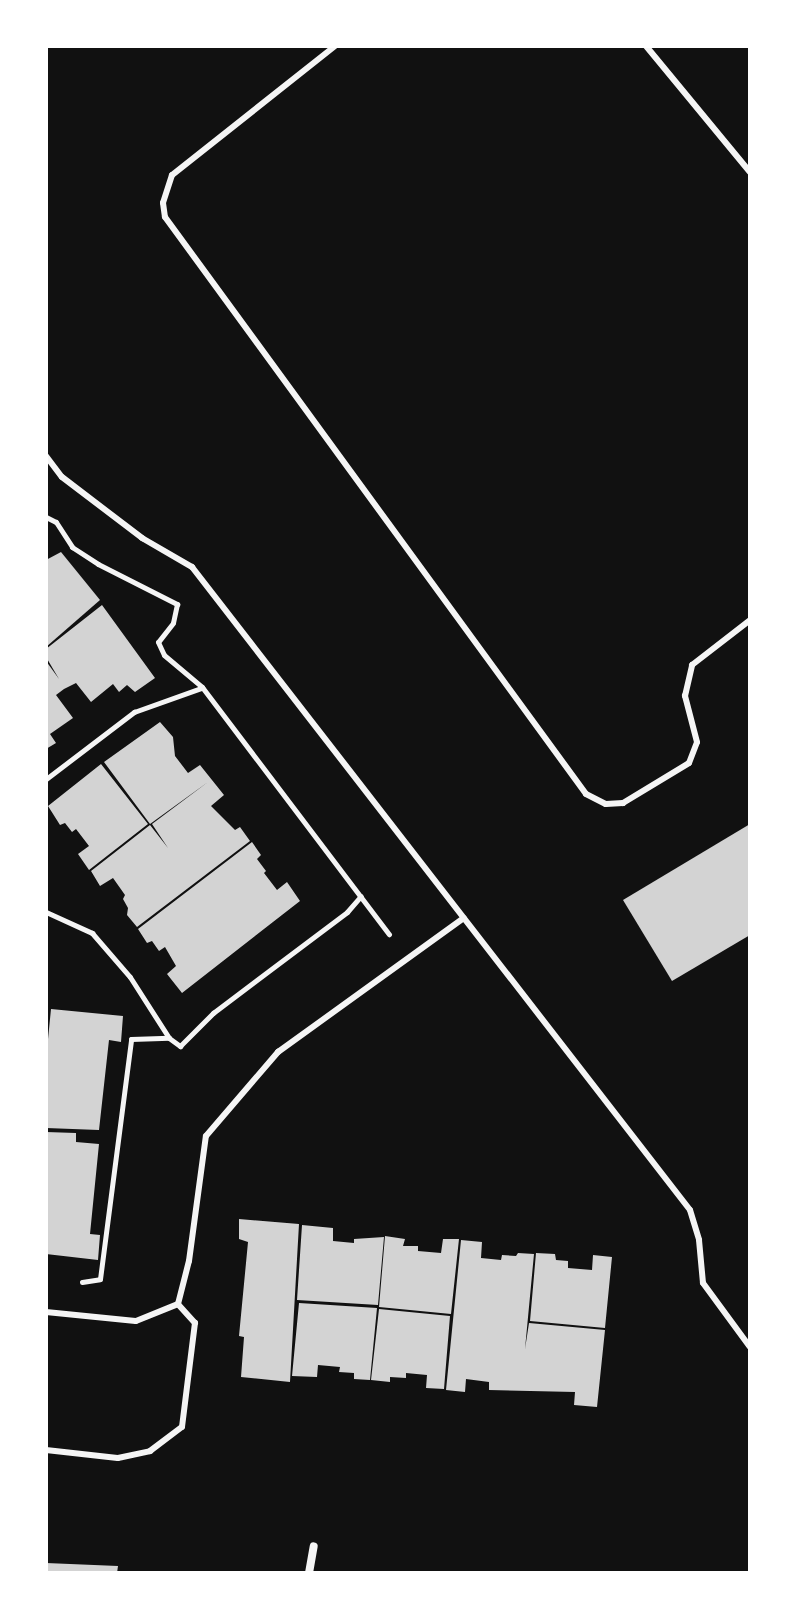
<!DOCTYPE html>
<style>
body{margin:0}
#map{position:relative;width:796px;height:1619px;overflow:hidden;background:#111;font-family:"Space Grotesk",sans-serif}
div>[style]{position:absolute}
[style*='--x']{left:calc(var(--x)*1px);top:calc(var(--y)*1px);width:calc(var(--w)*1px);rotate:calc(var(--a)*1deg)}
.building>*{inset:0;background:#d3d3d3}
.path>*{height:5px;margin:-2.5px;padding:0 2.5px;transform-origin:2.5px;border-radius:2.5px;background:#f5f5f5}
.service>*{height:6px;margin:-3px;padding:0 3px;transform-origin:3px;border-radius:3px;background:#f5f5f5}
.minor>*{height:8px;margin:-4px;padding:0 4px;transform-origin:4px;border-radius:4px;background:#f5f5f5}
span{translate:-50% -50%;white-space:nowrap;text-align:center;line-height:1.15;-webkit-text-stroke:7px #fff;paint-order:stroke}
.frame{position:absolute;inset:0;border:48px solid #fff;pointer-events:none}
</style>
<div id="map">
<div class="building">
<div style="clip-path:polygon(61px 552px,100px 600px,46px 647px,46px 560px)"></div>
<div style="clip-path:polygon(102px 605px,155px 678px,135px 692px,127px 685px,119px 692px,113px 684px,91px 702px,76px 683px,64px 689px,56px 695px,73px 718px,50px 734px,56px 743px,46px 749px,46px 661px,59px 679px,46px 657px,46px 649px)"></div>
<div style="clip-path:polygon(160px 722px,173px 737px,175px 756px,188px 773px,200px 765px,224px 795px,211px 806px,235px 830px,240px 827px,250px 841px,137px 927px,127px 915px,128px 908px,123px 899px,125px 895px,113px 878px,100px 886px,91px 871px,150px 825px,168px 848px,152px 824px,208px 782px,150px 824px,104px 762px)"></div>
<div style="clip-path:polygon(101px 764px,148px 824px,89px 870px,78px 854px,89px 846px,76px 829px,72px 832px,65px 823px,60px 825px,48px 806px)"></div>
<div style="clip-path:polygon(750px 824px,750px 935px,672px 981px,623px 900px)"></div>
<div style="clip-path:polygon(252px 842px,261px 855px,257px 859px,266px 871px,264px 873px,277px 890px,287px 882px,300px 901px,182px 993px,167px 974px,176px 966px,165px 947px,159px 951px,152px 941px,147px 943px,138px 929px)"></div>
<div style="clip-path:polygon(51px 1009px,123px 1016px,121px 1042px,109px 1040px,99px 1130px,46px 1128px,46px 1059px)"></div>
<div style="clip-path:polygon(46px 1132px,76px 1133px,76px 1142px,99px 1144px,90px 1234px,100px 1235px,98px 1260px,46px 1254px)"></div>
<div style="clip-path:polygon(239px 1219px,299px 1224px,290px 1382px,241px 1377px,244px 1337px,239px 1336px,248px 1242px,239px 1239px)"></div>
<div style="clip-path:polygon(302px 1225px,333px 1228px,333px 1241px,354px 1243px,354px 1239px,384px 1237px,378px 1305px,297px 1300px)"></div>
<div style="clip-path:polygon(385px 1236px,405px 1239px,403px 1246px,418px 1246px,418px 1251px,441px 1253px,443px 1239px,459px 1239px,451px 1314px,379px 1307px)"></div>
<div style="clip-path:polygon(461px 1240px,482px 1242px,481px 1258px,501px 1260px,502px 1255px,516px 1256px,518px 1253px,534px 1254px,525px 1349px,529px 1323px,605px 1330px,597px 1407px,574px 1405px,575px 1392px,489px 1390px,489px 1382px,466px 1379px,465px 1392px,446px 1390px)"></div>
<div style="clip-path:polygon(536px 1253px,555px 1254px,556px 1260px,568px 1261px,568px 1268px,592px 1270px,593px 1255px,612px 1257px,605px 1328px,530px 1321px)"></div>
<div style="clip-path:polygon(299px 1303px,377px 1308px,370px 1380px,354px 1379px,354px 1373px,339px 1372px,340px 1367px,318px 1365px,317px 1377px,292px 1376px)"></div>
<div style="clip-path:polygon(379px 1309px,450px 1316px,444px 1389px,426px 1388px,427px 1375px,406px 1373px,406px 1378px,390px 1377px,390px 1382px,371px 1380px)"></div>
<div style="clip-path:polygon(46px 1563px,118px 1566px,117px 1573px,46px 1573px)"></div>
</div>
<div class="path">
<div style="--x:46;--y:517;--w:11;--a:27"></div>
<div style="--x:56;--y:522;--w:30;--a:57"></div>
<div style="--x:72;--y:547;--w:31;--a:33"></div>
<div style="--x:98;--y:564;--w:89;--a:26.9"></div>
<div style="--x:177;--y:604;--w:19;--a:102"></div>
<div style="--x:173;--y:623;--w:24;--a:128"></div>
<div style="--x:158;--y:642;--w:14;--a:65"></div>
<div style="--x:164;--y:655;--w:50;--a:40.1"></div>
<div style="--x:202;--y:687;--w:310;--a:52.9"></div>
<div style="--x:46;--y:779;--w:111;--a:-37.3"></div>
<div style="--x:134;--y:712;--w:71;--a:-19.7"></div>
<div style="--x:46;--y:912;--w:51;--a:24.5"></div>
<div style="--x:92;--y:933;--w:58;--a:49.2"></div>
<div style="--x:130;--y:977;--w:72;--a:57.4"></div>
<div style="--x:82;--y:1282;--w:18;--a:-9"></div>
<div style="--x:100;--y:1279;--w:242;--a:-82.6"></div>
<div style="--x:131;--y:1039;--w:38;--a:-2"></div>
<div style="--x:169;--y:1038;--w:14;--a:36"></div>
<div style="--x:180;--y:1046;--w:47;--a:-45"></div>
<div style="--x:213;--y:1013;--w:168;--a:-37"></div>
<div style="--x:347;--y:912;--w:21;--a:-49"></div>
</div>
<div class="service">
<div style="--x:335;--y:46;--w:208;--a:141.6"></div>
<div style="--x:172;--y:175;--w:29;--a:108"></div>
<div style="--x:163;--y:203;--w:14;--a:82"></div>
<div style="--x:165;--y:217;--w:714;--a:53.88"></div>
<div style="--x:586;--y:794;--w:22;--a:27"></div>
<div style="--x:606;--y:804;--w:17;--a:-3"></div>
<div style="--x:623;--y:803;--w:77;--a:-31.2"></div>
<div style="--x:689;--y:763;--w:22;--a:-69"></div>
<div style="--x:697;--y:742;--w:48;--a:-104.6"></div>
<div style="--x:685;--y:696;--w:32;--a:-77"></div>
<div style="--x:692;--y:665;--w:73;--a:-37.8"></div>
<div style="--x:646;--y:46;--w:163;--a:50.5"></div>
<div style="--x:46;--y:456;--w:26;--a:53"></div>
<div style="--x:62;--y:477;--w:101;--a:37.3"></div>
<div style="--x:142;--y:538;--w:58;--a:30.1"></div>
<div style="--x:192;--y:567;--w:813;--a:52.24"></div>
<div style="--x:690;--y:1210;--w:31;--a:73"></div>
<div style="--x:699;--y:1240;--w:43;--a:84.7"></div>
<div style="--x:703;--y:1283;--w:79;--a:53.7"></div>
<div style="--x:178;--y:1304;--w:44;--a:-75.7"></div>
<div style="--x:189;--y:1261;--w:126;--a:-82.3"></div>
<div style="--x:206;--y:1136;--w:111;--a:-49.4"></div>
<div style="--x:278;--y:1052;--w:229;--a:-35.8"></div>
<div style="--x:46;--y:1312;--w:90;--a:5.7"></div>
<div style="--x:136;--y:1321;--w:45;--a:-22"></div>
<div style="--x:46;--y:1450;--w:72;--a:6.3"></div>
<div style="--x:118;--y:1458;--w:33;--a:-12"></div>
<div style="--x:150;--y:1451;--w:40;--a:-37"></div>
<div style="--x:182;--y:1427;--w:105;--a:-82.9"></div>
<div style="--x:195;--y:1323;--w:25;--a:-132"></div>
</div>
<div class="minor">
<div style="--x:309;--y:1573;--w:27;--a:-80"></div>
</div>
<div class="frame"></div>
</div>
